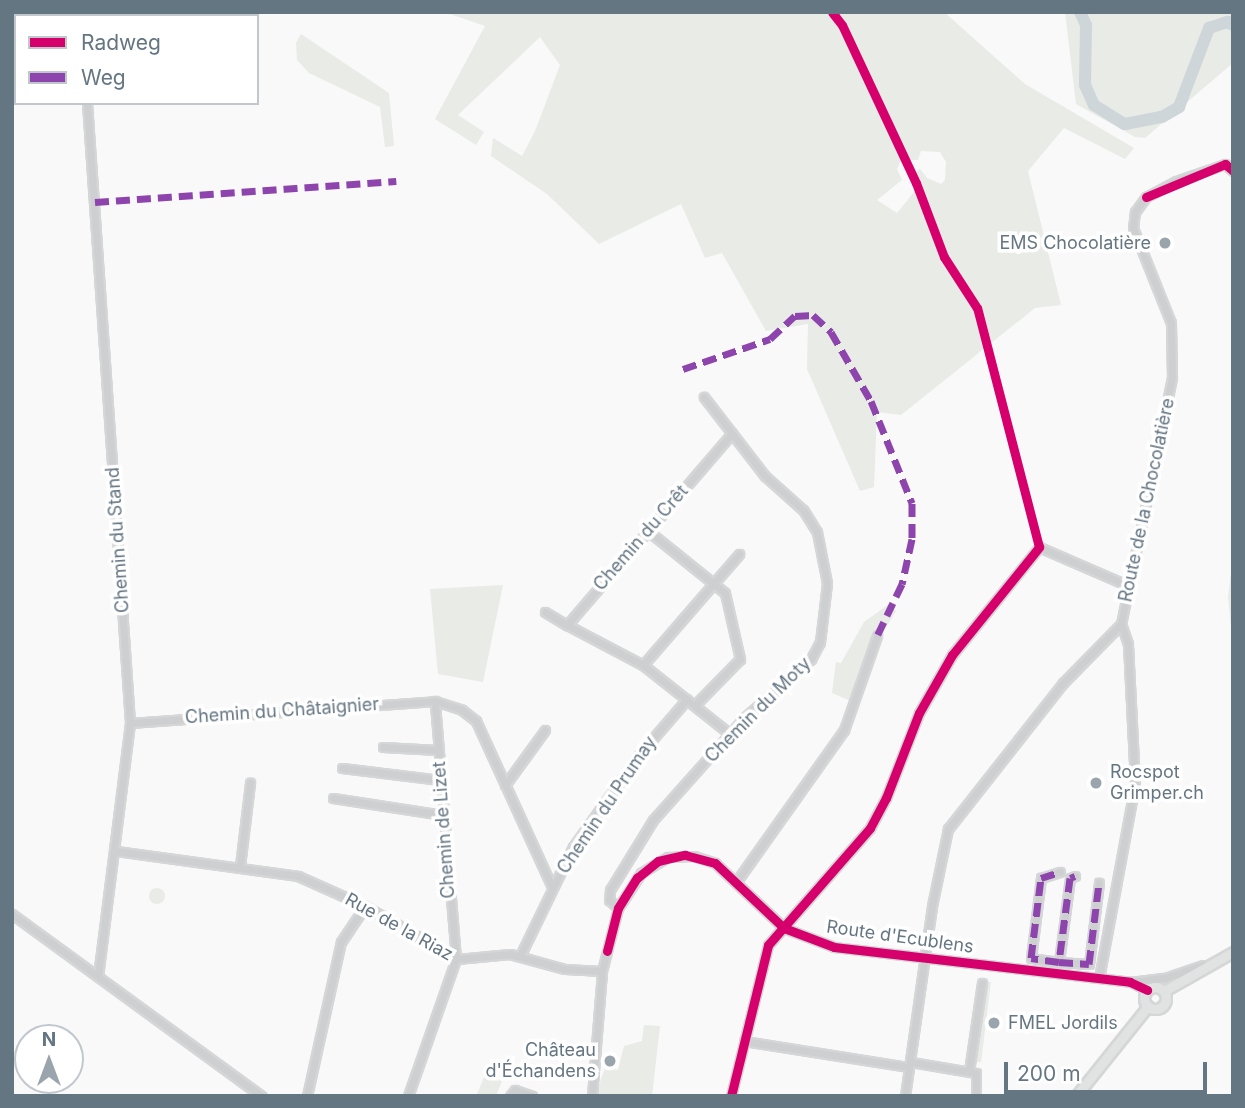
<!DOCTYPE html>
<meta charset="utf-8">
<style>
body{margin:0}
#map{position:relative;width:1245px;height:1108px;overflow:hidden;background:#f9f9f9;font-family:Inter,sans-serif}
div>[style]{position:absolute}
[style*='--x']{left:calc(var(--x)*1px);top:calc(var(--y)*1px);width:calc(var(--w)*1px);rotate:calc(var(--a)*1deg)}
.green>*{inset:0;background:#e8ebe6;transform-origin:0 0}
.round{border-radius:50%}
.river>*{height:12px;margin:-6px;padding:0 6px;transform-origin:6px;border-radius:6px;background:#ced6d9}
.roads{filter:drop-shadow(2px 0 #d5d6d7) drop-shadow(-2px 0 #d5d6d7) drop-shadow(0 2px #d5d6d7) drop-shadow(0 -2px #d5d6d7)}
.minor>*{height:7px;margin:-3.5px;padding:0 3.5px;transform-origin:3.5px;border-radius:3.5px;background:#cecfd0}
.major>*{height:9px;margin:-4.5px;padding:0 4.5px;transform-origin:4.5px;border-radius:4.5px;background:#e1e2e2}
.major>.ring{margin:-4.5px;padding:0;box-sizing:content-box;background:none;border:9px solid #e1e2e2;border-radius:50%}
.quiet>*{height:7px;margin-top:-3.5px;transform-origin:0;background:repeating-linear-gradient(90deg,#8e44ad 0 14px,transparent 0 21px)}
.cycleway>*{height:9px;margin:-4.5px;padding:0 4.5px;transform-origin:4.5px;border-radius:4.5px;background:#d6006c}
.dots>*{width:19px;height:19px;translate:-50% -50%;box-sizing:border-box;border:4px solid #fff;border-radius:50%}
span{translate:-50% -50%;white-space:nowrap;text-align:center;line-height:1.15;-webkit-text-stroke:7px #fff;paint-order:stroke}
.poi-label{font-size:18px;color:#657683}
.right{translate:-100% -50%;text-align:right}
.left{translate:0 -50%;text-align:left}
.street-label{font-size:18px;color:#657683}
.frame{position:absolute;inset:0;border:14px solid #657683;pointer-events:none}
.legend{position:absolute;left:14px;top:14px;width:245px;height:91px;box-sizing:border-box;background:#fff;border:2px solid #c1c8cd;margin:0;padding:9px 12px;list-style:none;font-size:21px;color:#657683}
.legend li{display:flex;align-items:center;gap:14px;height:35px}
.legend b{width:35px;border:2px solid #c1c8cd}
.north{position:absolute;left:14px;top:1024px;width:70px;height:70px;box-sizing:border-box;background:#fff;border:2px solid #c1c8cd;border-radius:50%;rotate:0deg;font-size:19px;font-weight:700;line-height:28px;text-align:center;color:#657683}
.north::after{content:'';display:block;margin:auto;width:24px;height:32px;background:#99a4ac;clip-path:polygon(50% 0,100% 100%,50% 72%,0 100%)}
.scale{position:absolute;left:1004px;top:1062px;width:203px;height:32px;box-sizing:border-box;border:4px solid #657683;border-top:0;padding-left:9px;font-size:21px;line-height:24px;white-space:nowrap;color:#657683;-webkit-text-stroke:5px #fff;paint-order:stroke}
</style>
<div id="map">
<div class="green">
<div style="clip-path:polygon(evenodd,444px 12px,944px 12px,1025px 84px,1134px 148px,1125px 159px,1064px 128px,1028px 171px,1061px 305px,1035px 308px,901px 415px,877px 412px,874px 487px,860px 491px,807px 369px,808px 324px,766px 331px,722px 253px,705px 258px,681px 204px,599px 244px,547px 194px,491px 156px,493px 138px,522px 156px,535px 131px,560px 65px,540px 37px,458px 115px,484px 132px,476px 145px,435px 119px,485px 26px,444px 12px,921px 151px,940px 152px,946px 162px,945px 180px,941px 184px,927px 178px,920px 169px,913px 174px,914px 192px,897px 213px,877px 200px,902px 180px,897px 169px,901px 160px,918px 160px,921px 151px)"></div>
<div style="clip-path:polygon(1065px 12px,1233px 12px,1233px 63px,1145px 138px,1135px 137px,1076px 104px)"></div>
<div style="clip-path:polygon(301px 34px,389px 93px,394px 146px,385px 147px,380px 107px,309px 73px,297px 60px,296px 43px)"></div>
<div style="clip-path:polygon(1233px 557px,1233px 648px,1228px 597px)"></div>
<div style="clip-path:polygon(503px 585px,483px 682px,438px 674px,430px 589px)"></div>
<div style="clip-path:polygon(889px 604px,896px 611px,875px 646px,853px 702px,832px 693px,836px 662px,841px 663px,864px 622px)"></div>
<div class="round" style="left:149px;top:888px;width:16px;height:16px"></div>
<div style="left:983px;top:981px;width:8px;height:81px;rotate:7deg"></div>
<div style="clip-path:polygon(644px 1025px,660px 1026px,652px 1096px,595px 1096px,605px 1068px,618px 1070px,624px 1046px,642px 1041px)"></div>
<div style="clip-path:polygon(486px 1073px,502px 1081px,496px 1096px,476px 1096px)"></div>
</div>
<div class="river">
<div style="--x:1080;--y:12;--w:14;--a:65"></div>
<div style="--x:1086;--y:25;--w:60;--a:91"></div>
<div style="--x:1085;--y:85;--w:22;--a:66"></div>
<div style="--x:1094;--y:105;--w:36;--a:32"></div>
<div style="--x:1125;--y:124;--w:38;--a:-11"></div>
<div style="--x:1162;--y:117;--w:20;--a:-30"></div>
<div style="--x:1179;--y:107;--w:85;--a:-69.2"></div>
<div style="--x:1209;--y:28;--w:20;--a:-18"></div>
<div style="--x:1228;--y:22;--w:6;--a:31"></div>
</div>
<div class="roads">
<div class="minor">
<div style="--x:80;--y:12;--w:4;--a:90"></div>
<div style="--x:87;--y:103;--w:621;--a:86.03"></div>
<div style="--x:130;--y:723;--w:255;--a:97.2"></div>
<div style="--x:647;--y:530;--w:100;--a:38.9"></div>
<div style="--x:725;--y:593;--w:68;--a:77.2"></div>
<div style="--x:740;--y:659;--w:64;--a:134.4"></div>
<div style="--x:545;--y:612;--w:26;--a:31"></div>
<div style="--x:567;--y:625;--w:253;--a:-49.3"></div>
<div style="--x:567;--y:625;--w:86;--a:27.8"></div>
<div style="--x:643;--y:665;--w:111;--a:38.4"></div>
<div style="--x:643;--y:665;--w:147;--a:-49.1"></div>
<div style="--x:130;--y:723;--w:306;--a:-4.1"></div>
<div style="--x:435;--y:701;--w:28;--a:18"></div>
<div style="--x:462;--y:710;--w:18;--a:38"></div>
<div style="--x:476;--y:721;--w:183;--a:65.4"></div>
<div style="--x:383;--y:747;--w:55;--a:3.1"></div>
<div style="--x:342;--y:768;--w:99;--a:7"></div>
<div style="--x:505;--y:785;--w:68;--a:-54"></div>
<div style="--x:333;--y:798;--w:111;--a:8.8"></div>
<div style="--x:116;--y:851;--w:184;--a:7.8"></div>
<div style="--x:298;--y:876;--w:73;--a:24.1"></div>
<div style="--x:365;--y:906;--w:106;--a:29.9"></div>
<div style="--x:457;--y:959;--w:53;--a:-5.4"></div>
<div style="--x:510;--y:954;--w:57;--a:15.3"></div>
<div style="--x:565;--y:969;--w:37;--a:3"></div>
<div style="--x:240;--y:866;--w:84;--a:-83.1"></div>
<div style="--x:1075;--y:876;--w:5;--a:158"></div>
<div style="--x:1070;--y:878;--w:85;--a:97.5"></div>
<div style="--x:1059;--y:962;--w:30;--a:4"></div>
<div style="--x:1089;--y:964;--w:82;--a:-83"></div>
<div style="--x:736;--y:882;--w:186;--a:-54.6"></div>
<div style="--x:844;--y:730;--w:100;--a:-70.7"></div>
<div style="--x:618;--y:908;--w:12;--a:-138"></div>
<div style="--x:609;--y:900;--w:10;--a:-84"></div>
<div style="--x:610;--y:890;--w:82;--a:-58.4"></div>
<div style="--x:653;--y:820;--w:135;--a:-48.3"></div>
<div style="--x:743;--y:719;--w:91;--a:-41.4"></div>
<div style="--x:811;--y:659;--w:19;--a:-62"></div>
<div style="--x:820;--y:642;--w:59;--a:-83.2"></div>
<div style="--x:827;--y:583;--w:52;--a:-101.1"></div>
<div style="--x:817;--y:532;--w:26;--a:-122"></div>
<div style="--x:803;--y:510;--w:51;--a:-138.2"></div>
<div style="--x:765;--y:476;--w:100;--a:-127.7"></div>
<div style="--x:12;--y:914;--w:309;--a:36.1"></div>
<div style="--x:520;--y:956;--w:121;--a:-64.1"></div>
<div style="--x:573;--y:847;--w:112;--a:-54.5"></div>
<div style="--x:638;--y:756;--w:75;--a:-49.3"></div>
<div style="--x:1059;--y:962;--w:28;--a:-172"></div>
<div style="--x:1031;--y:958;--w:81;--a:-82.9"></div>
<div style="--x:1041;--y:878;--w:20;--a:-18"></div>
<div style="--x:1099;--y:978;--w:198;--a:-79.5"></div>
<div style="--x:1135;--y:783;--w:139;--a:-92.9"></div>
<div style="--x:1128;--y:644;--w:21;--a:-109"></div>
<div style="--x:1131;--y:982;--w:18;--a:27"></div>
<div style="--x:744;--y:1041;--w:167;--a:9"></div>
<div style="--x:911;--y:1062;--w:66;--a:9.6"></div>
<div style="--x:976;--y:1073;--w:23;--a:90"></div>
<div style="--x:969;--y:1071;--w:89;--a:-81.6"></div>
<div style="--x:307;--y:1096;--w:158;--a:-77.6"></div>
<div style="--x:341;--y:942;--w:43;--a:-56.3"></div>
<div style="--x:408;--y:1096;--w:145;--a:-70.7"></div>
<div style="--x:456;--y:959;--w:259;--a:-94.7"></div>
<div style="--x:510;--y:1096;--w:8;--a:-50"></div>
<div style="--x:515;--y:1090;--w:18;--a:19"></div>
<div style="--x:592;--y:1096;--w:125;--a:-85.4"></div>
<div style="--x:602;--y:971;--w:65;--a:-75.7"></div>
<div style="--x:618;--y:908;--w:42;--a:-56.7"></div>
<div style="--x:641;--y:873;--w:31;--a:-31"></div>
<div style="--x:668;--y:857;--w:26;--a:-2"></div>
<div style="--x:694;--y:856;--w:22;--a:18"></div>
<div style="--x:715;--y:863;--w:95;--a:43.3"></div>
<div style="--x:784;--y:928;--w:53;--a:20.8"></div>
<div style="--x:834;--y:947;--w:298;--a:6.7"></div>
<div style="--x:1130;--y:982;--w:35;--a:-7"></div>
<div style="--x:1165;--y:978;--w:40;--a:-18.9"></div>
<div style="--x:731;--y:1096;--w:155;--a:-76.2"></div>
<div style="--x:768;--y:945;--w:155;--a:-48.9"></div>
<div style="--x:870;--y:828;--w:34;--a:-62"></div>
<div style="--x:886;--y:798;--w:91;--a:-68.8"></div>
<div style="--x:919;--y:713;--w:67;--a:-60.4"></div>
<div style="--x:952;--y:655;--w:139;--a:-51.1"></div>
<div style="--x:1039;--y:547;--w:98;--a:23.4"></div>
<div style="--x:905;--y:1096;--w:192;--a:-81.9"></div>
<div style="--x:932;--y:906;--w:79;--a:-78.3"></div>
<div style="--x:948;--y:829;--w:186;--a:-51.8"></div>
<div style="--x:1063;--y:683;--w:83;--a:-45.5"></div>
<div style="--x:1121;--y:624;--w:252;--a:-78.3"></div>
<div style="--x:1172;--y:377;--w:54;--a:-91.1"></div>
<div style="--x:1171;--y:323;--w:102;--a:-111.8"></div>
<div style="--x:1133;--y:228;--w:16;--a:-83"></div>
<div style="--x:1135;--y:212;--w:19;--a:-54"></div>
<div style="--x:1146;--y:197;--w:34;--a:-28"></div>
<div style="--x:1176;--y:181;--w:52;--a:-19.1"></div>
<div style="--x:1225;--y:164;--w:11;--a:41"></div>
</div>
<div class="major">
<div class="ring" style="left:1144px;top:987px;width:13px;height:13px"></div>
<div style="--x:1164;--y:991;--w:79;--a:-29.5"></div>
<div style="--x:1076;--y:1096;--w:115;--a:-51.3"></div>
</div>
</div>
<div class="quiet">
<div style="--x:95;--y:202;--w:302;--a:-4"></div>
<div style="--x:683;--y:369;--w:92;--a:-19"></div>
<div style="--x:770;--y:339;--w:34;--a:-43"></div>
<div style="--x:795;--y:316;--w:18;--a:-3"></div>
<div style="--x:813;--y:315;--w:25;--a:43"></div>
<div style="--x:831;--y:332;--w:80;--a:59.9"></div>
<div style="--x:871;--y:401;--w:110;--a:68.1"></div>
<div style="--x:912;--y:503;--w:36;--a:90"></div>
<div style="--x:912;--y:539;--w:46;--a:102.5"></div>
<div style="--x:902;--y:584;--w:58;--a:115.7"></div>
<div style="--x:1075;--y:876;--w:5;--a:158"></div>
<div style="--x:1070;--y:878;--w:85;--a:97.5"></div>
<div style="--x:1059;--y:962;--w:30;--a:4"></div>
<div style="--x:1089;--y:964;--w:82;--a:-83"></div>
<div style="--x:1059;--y:962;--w:28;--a:-172"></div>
<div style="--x:1031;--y:958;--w:81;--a:-82.9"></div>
<div style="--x:1041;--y:878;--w:20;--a:-18"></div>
</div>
<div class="cycleway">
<div style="--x:1146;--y:197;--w:86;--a:-22.7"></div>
<div style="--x:1225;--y:164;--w:11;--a:41"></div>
<div style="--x:607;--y:951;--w:44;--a:-75.7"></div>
<div style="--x:618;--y:908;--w:36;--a:-58"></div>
<div style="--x:637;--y:878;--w:27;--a:-39"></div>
<div style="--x:658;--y:861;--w:28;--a:-13"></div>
<div style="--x:685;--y:855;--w:31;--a:15"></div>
<div style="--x:715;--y:863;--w:95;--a:43.3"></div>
<div style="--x:784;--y:928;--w:53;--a:20.8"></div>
<div style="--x:834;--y:947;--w:298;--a:6.7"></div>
<div style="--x:1130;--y:982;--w:19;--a:25"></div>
<div style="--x:731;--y:1096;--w:155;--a:-76.2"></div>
<div style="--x:768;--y:945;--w:155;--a:-48.9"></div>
<div style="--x:870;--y:828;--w:34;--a:-62"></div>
<div style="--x:886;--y:798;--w:91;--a:-68.8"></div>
<div style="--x:919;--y:713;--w:67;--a:-60.4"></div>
<div style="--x:952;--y:655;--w:139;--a:-51.1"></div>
<div style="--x:1039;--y:547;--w:247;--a:-104.5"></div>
<div style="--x:977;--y:308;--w:61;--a:-122.9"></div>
<div style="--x:944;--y:257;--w:79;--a:-110.7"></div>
<div style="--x:916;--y:183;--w:174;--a:-115.1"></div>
<div style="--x:842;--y:25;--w:16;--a:-128"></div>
</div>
<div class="dots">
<div style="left:1165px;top:243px;background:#99a4ac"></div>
<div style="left:1096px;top:783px;background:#99a4ac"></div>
<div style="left:994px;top:1023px;background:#99a4ac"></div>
<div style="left:610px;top:1061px;background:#99a4ac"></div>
</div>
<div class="poi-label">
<span class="right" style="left:1151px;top:243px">EMS Chocolatière</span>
<span class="left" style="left:1110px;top:783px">Rocspot<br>Grimper.ch</span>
<span class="left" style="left:1008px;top:1023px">FMEL Jordils</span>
<span class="right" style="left:596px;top:1061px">Château<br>d'Échandens</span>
</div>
<div class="street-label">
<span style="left:1147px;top:500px;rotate:-78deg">Route de la Chocolatière</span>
<span style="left:641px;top:538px;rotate:-49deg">Chemin du Crêt</span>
<span style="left:118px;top:540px;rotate:-94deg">Chemin du Stand</span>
<span style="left:758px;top:710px;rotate:-45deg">Chemin du Moty</span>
<span style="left:282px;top:711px;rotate:-4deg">Chemin du Châtaignier</span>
<span style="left:607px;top:805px;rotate:-56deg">Chemin du Prumay</span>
<span style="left:444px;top:830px;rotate:-94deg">Chemin de Lizet</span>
<span style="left:399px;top:927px;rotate:29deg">Rue de la Riaz</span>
<span style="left:900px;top:937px;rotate:8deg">Route d'Ecublens</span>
</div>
<div class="frame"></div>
<ul class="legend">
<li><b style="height:9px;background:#d6006c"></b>Radweg</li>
<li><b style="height:9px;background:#8e44ad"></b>Weg</li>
</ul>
<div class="north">N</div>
<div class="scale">200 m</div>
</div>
